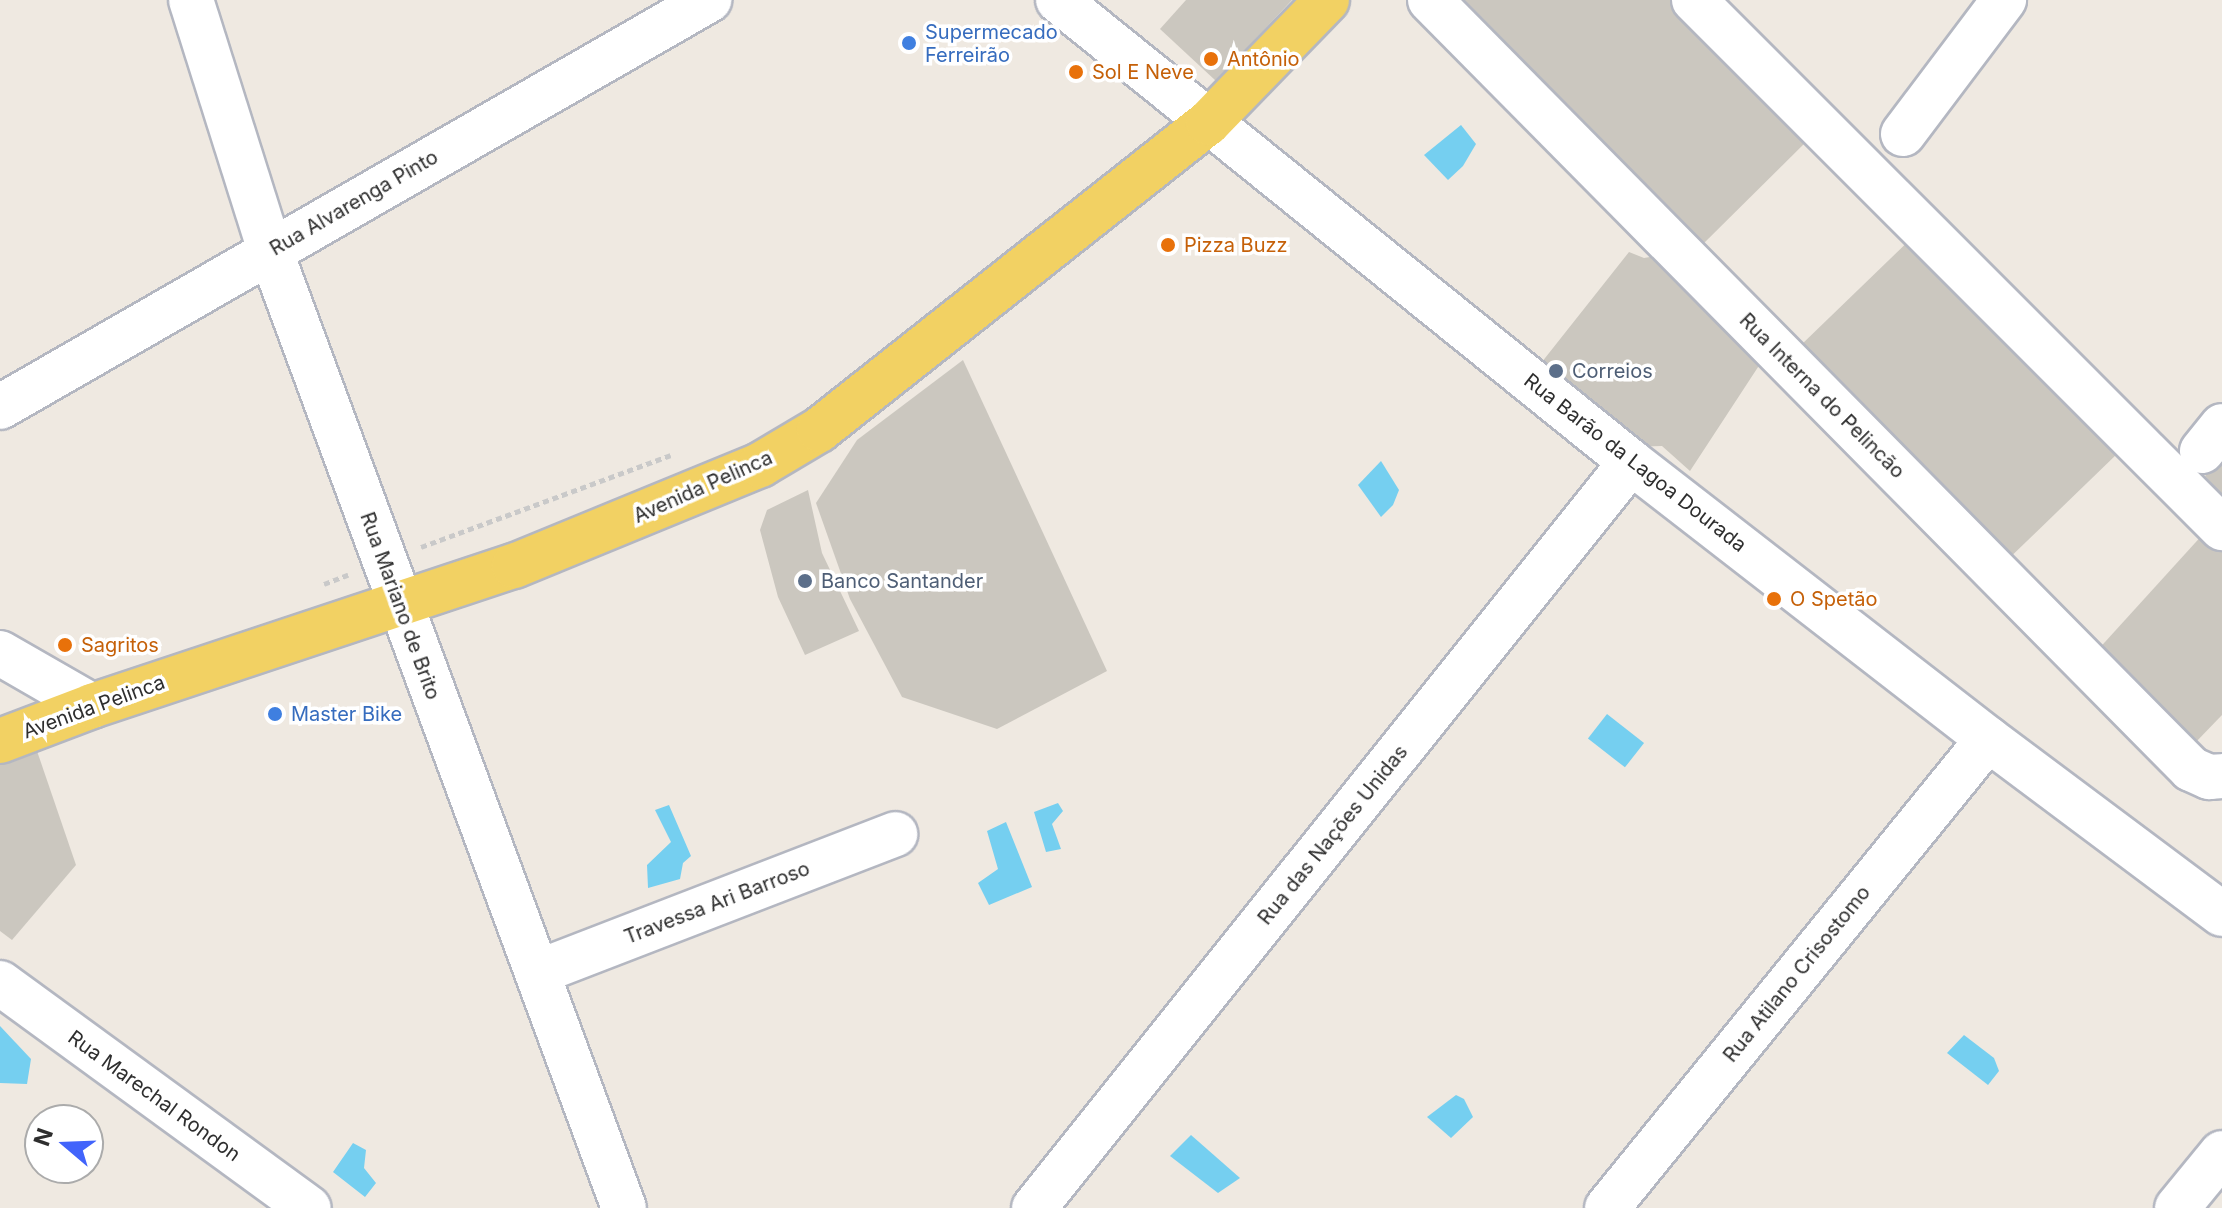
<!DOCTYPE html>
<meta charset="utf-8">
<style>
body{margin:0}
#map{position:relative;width:2222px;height:1208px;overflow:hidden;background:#efe9e1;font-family:Inter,sans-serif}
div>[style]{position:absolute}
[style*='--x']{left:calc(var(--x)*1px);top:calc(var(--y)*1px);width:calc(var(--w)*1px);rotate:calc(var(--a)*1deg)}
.water>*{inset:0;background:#75cff0;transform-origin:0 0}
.building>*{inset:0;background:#cbc7bf;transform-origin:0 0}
.path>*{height:5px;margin-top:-2.5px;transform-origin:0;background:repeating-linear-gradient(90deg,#c9c9c9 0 6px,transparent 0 10px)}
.roads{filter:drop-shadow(2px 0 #b4b7c1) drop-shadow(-2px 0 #b4b7c1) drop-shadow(0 2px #b4b7c1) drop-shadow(0 -2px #b4b7c1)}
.minor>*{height:44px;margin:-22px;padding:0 22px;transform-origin:22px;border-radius:22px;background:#fff}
.major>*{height:44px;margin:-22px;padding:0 22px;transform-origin:22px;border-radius:22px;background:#f2d163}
.dots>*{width:22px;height:22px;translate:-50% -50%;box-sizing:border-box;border:4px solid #fff;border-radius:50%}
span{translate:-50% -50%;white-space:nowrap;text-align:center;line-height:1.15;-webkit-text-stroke:7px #fff;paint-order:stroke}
.shop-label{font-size:20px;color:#366cbe}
.left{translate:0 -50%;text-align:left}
.food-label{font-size:20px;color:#c56008}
.street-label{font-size:20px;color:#2e2e2e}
.service-label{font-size:20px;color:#4e5e75}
.north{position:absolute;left:24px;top:1104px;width:80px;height:80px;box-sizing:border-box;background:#fff;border:2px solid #ababab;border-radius:50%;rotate:289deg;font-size:22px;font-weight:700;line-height:32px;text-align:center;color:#2e2e2e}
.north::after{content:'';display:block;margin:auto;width:28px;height:36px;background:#4264fb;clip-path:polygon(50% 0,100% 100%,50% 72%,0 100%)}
</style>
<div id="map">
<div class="water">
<div style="clip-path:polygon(1461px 125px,1476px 144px,1463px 166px,1448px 180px,1424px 155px)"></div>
<div style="clip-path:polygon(1381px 461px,1399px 490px,1393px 505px,1381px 517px,1358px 485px)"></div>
<div style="left:1607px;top:714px;width:47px;height:31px;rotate:38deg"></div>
<div style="clip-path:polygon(1058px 803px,1063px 811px,1052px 824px,1061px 849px,1046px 852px,1034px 812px)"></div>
<div style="clip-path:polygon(669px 805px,691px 856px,683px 863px,680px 879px,648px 888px,647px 865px,671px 842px,655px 810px)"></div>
<div style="clip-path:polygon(1006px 822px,1032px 887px,989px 905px,978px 883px,998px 869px,987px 831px)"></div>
<div style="clip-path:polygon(0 1026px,31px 1059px,27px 1084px,0 1083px)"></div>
<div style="clip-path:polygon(1964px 1035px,1994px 1058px,1999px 1071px,1988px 1085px,1947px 1053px)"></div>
<div style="clip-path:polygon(1456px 1095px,1464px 1099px,1473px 1117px,1451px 1138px,1427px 1117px)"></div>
<div style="clip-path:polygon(1191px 1135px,1240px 1178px,1218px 1193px,1170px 1156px)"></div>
<div style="clip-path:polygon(353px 1143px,366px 1150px,364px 1168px,376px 1183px,365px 1197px,333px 1172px)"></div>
</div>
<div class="building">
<div style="clip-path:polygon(1186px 0,1292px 0,1216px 81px,1160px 29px)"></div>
<div style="clip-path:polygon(1446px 0,1685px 0,1815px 133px,1699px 248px)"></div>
<div style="left:1919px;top:231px;width:298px;height:178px;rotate:46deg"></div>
<div style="clip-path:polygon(1629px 252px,1644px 258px,1662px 255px,1762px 361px,1690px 471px,1662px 446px,1628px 447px,1534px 372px)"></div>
<div style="clip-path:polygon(963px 360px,1107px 671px,997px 729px,902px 697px,850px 599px,816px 503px,857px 440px)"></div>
<div style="clip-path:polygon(2222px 460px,2222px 495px,2205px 476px)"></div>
<div style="clip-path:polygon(808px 490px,822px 553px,859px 631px,805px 655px,778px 597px,760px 530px,767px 510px)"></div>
<div style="clip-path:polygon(2205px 532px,2222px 546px,2222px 715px,2194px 744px,2095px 653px)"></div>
<div style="clip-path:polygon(37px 751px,76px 865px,12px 940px,0 931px,0 764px)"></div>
</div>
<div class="path">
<div style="--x:421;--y:547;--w:266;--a:-20.2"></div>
<div style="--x:324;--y:584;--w:26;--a:-21"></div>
</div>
<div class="roads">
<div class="minor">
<div style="--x:191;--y:0;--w:262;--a:72.5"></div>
<div style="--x:270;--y:250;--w:1021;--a:69.72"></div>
<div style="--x:1058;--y:0;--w:736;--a:38.88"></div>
<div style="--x:1631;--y:462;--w:452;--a:37.8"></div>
<div style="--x:1988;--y:739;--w:292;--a:36.8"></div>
<div style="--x:1430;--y:0;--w:1082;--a:45.3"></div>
<div style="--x:2191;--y:769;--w:20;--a:24"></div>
<div style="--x:2209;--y:777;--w:13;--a:-4"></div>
<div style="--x:1694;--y:0;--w:747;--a:45"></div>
<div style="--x:1903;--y:134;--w:168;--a:-53"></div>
<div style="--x:0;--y:407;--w:818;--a:-29.86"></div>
<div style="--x:2202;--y:451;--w:32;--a:-51"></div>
<div style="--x:0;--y:653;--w:106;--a:29.9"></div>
<div style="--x:538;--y:972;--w:383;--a:-21.1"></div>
<div style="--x:0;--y:983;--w:382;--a:36.1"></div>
<div style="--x:1034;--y:1208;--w:955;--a:-51.33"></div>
<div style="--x:1607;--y:1208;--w:604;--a:-50.91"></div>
<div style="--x:2177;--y:1208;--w:71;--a:-50.7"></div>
</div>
<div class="major">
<div style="--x:0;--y:741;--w:98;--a:-20.8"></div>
<div style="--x:92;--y:706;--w:445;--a:-18.4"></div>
<div style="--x:514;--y:566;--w:266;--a:-22.3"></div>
<div style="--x:760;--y:465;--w:69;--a:-30.7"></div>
<div style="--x:819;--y:430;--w:496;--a:-38.3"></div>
<div style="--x:1208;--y:123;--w:171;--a:-45.9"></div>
</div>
</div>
<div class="dots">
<div style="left:909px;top:43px;background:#3f7fe0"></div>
<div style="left:1211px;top:59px;background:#e8710a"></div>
<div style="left:1076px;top:72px;background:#e8710a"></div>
<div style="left:1168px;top:245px;background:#e8710a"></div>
<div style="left:1556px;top:371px;background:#5c6f8a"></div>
<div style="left:805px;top:581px;background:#5c6f8a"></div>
<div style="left:1774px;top:599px;background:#e8710a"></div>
<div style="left:65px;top:645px;background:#e8710a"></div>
<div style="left:275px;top:714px;background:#3f7fe0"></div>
</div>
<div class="shop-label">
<span class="left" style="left:925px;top:44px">Supermecado<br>Ferreirão</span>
<span class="left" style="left:291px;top:714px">Master Bike</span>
</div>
<div class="food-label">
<span class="left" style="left:1227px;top:59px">Antônio</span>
<span class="left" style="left:1092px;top:72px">Sol E Neve</span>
<span class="left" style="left:1184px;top:245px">Pizza Buzz</span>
<span class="left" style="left:1790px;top:599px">O Spetão</span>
<span class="left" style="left:81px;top:645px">Sagritos</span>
</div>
<div class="street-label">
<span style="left:354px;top:203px;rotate:-30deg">Rua Alvarenga Pinto</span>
<span style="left:1822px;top:396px;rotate:45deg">Rua Interna do Pelincão</span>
<span style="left:1635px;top:463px;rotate:38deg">Rua Barão da Lagoa Dourada</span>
<span style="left:703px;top:487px;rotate:-24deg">Avenida Pelinca</span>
<span style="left:400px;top:606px;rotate:70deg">Rua Mariano de Brito</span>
<span style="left:94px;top:707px;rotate:-20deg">Avenida Pelinca</span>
<span style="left:1333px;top:835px;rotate:-51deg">Rua das Nações Unidas</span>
<span style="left:717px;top:903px;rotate:-21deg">Travessa Ari Barroso</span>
<span style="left:1797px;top:974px;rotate:-51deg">Rua Atilano Crisostomo</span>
<span style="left:154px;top:1096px;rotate:36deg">Rua Marechal Rondon</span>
</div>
<div class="service-label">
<span class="left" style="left:1572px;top:371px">Correios</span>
<span class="left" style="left:821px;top:581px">Banco Santander</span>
</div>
<div class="north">N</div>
</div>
